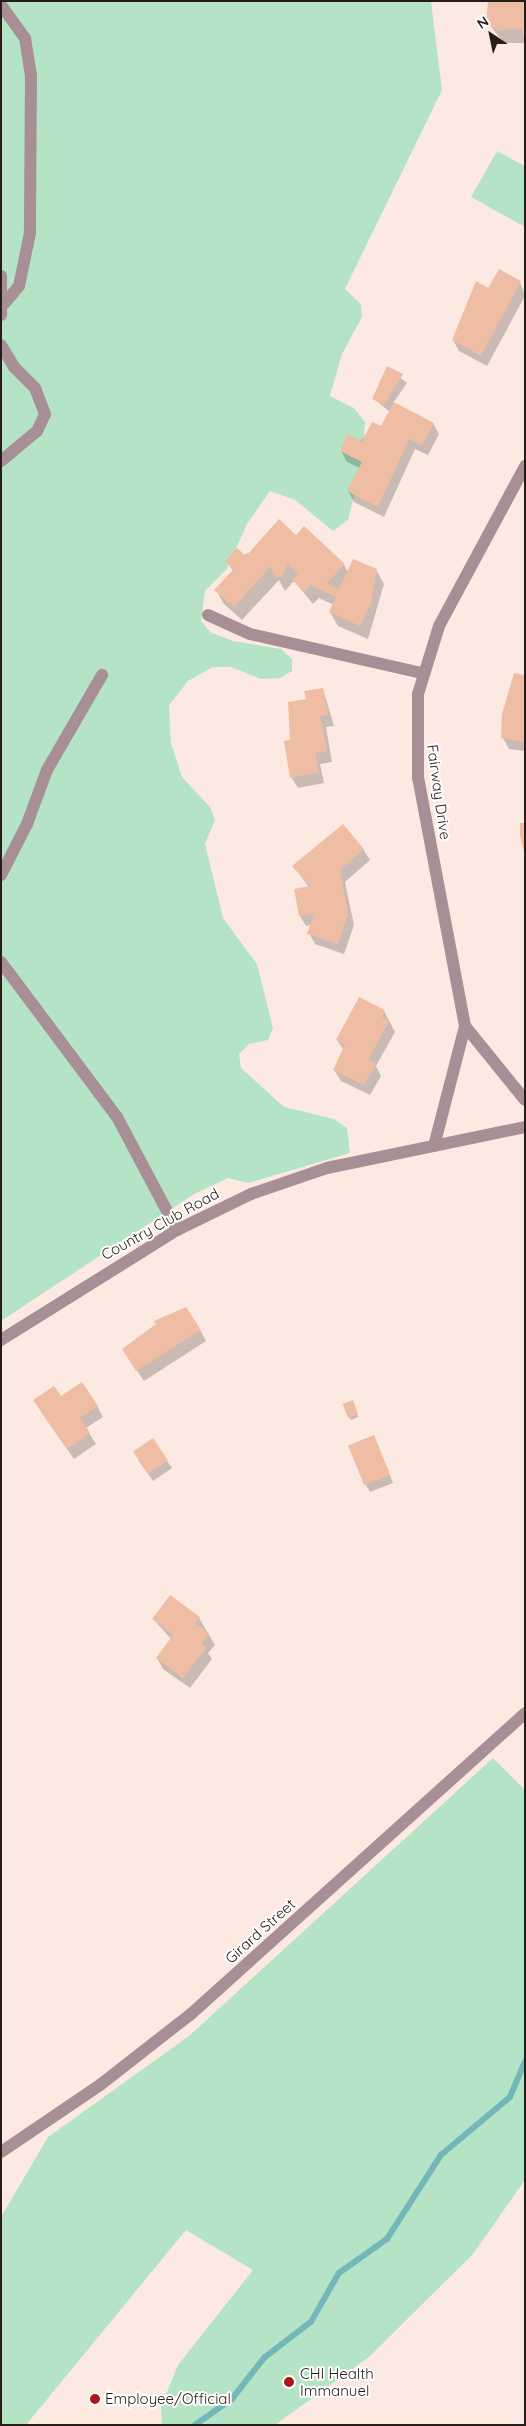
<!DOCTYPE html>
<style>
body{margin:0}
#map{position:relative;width:526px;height:2426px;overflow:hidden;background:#fceae2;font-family:Quicksand,sans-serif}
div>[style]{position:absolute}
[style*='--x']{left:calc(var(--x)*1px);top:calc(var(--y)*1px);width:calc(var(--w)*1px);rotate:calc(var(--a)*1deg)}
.green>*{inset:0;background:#b4e4c5}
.shadow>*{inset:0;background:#0003}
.stream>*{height:5.5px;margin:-2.75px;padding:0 2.75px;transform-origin:2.75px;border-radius:2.75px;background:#74b7bb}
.building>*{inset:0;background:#efbda3;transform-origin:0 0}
.minor>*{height:12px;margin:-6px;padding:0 6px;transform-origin:6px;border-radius:6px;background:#a88f95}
.dots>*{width:14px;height:14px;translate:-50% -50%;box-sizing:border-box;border:2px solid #fff;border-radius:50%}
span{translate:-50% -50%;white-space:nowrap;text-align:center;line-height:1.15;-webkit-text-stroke:4px #fff;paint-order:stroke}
.street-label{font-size:15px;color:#271d18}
.poi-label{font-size:15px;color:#271d18}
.left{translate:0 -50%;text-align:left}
.frame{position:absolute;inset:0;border:2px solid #271d18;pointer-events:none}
.north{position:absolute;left:466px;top:10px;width:50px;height:50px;-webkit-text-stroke:4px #fff;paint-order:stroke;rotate:326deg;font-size:14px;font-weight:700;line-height:20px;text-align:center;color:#271d18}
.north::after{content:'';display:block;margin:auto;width:18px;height:22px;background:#271d18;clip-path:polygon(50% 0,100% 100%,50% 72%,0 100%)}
</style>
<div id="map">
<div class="green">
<div style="clip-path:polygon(1px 1px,431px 1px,442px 90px,345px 289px,361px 304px,362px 317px,342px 354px,330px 396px,354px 408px,365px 422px,362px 464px,348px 520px,333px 531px,295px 500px,270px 491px,247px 524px,227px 569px,205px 591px,201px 621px,210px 632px,233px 641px,281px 649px,292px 659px,292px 671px,280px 678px,261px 679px,231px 667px,213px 667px,188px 681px,169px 705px,171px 743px,182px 777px,210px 807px,215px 820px,205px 844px,223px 918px,257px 964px,273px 1028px,268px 1040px,249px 1044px,239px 1054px,241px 1068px,284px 1107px,334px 1119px,347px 1128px,350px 1153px,248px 1183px,228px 1178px,194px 1194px,1px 1321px)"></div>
<div style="clip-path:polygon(497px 151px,525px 166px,525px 227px,471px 197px)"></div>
<div style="clip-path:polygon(493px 1758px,525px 1790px,525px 2180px,473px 2254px,369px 2357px,275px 2425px,162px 2425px,161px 2407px,178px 2365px,253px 2270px,186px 2230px,26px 2425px,1px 2425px,1px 2217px,48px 2137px,189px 2036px)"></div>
</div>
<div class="shadow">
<div style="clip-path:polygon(525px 1px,525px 43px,504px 43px,487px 22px)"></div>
<div style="clip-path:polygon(520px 282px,525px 296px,487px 366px,459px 351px,453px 340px,489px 290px)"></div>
<div style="clip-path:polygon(388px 368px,407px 383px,393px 403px,433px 423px,439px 434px,428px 455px,415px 449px,384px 517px,354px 502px,348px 491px,360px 468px,347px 462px,341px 451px,382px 428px,390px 412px,374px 399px)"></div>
<div style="clip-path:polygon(296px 536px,344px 565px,348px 572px,376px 570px,384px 584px,368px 639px,338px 626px,330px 612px,334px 605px,319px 598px,313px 604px,294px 581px,285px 591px,279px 580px,242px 620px,224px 604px,216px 590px,233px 571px,227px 561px)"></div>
<div style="clip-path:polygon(525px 676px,525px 751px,509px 749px,503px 738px)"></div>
<div style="clip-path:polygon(323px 689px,334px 726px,326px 727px,332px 762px,320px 764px,324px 783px,298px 788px,291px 777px,307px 700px)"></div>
<div style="clip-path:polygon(363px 849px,370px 860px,345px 882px,354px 925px,344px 954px,315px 944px,309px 933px,311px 925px,306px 926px,300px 916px,309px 887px,293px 866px)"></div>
<div style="clip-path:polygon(384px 1011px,395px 1032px,376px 1066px,381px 1076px,370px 1095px,341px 1081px,334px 1070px,344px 1051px,337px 1040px)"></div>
<div style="clip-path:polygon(200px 1330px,206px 1341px,144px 1381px,130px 1360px)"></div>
<div style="clip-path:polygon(60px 1398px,97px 1406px,103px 1417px,86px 1428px,96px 1444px,74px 1459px,41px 1412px)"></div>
<div style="clip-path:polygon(354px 1405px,358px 1417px,351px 1420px,349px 1417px)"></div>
<div style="clip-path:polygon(152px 1440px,172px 1468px,153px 1481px,138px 1460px)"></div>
<div style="clip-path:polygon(377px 1444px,393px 1483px,370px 1492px,366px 1485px)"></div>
<div style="clip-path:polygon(199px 1618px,215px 1645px,208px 1653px,212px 1659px,190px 1688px,163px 1669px,157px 1658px,171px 1639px,154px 1620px)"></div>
</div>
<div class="stream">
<div style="--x:195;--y:2425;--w:45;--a:-35.1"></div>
<div style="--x:232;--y:2399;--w:52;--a:-52"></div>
<div style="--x:264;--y:2358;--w:59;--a:-37.5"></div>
<div style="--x:311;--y:2322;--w:56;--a:-60.3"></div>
<div style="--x:339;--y:2273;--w:59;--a:-35.3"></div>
<div style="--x:387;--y:2239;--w:100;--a:-57.3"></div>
<div style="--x:441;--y:2155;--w:90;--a:-40"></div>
<div style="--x:510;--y:2097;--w:39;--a:-67"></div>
</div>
<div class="building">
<div style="clip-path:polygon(488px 1px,525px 1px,525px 40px,521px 29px,495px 30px,486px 22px)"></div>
<div style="clip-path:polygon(499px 269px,521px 281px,481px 356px,452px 340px,476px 281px,488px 288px)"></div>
<div style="clip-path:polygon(387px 366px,403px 374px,384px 405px,372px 399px)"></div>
<div style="clip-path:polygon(394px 402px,434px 423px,422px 445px,409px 439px,378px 507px,347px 491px,362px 462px,340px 451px,348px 434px,362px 441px,372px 422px,381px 426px)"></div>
<div style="clip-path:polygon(279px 519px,296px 535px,304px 526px,345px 564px,327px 583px,339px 589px,353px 559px,377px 569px,371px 603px,360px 626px,329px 612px,336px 597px,311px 585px,304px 592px,292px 580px,298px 574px,288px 564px,282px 577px,276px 577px,270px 567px,234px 607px,214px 590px,234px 569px,225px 561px,237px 548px,246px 556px)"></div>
<div style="clip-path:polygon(514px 673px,525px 675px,525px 742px,501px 738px,502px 714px)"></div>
<div style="clip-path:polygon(323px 688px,328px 715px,320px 716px,327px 751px,315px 753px,319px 772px,290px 778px,284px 741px,290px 740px,288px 702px,306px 699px,304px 691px)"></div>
<div style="clip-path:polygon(520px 823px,525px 823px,525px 856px,520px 836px)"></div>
<div style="clip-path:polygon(343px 824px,364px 849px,340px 870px,348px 914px,338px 944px,307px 934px,314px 913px,299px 916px,294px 889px,310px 886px,292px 866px)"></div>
<div style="clip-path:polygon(359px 997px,385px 1010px,382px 1017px,389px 1021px,368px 1060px,376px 1064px,364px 1085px,333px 1070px,345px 1044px,336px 1040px)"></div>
<div style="clip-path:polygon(186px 1307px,201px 1330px,136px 1371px,122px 1349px,156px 1324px,154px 1321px)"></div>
<div style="clip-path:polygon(82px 1382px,98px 1406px,80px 1418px,90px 1433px,67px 1449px,33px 1400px,54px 1386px,61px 1396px)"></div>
<div style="left:353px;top:1400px;width:15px;height:11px;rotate:70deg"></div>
<div style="left:374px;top:1435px;width:43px;height:28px;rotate:68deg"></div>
<div style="left:153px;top:1438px;width:27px;height:24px;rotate:56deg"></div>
<div style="clip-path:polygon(170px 1595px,200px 1617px,195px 1623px,209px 1633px,201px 1644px,207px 1647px,183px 1678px,156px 1658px,173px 1635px,152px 1619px)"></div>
</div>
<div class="minor">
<div style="--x:1;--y:5;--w:41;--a:54"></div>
<div style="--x:25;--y:38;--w:37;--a:81"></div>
<div style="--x:31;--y:75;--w:158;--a:90.4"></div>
<div style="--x:30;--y:233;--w:54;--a:101.7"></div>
<div style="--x:19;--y:286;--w:23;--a:130"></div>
<div style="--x:1;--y:276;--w:39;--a:90"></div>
<div style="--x:1;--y:345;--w:26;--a:59"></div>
<div style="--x:14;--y:367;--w:30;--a:45"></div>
<div style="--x:35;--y:388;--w:28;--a:69"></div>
<div style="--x:45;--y:414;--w:19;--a:115"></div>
<div style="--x:37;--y:431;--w:47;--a:140.2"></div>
<div style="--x:208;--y:615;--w:46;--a:24.3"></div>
<div style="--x:250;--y:634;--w:176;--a:12.8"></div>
<div style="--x:1;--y:875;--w:57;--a:-63"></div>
<div style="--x:27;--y:824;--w:58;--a:-69.7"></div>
<div style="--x:47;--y:770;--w:110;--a:-59.9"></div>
<div style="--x:1;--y:962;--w:194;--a:53.2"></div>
<div style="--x:117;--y:1117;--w:128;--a:62"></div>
<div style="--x:465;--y:1026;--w:95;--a:51"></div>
<div style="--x:434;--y:1146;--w:124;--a:-75.5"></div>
<div style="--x:465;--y:1026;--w:252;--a:-100.7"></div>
<div style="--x:418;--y:778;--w:84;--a:-90"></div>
<div style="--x:418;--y:694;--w:71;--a:-72.8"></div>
<div style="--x:439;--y:626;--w:182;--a:-61.7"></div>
<div style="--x:1;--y:1340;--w:208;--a:-32"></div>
<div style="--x:177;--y:1230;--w:82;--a:-25.9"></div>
<div style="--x:251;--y:1194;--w:80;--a:-18.9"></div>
<div style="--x:327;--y:1168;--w:202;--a:-11.7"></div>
<div style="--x:1;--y:2152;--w:120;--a:-34.1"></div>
<div style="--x:100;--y:2085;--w:115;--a:-38"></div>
<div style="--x:191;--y:2014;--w:450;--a:-42"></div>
</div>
<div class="dots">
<div style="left:289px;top:2382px;background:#aa171a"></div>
<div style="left:95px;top:2399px;background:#aa171a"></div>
</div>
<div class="street-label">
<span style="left:439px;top:792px;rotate:82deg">Fairway Drive</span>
<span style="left:160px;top:1224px;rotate:-29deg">Country Club Road</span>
<span style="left:260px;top:1931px;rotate:-42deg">Girard Street</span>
</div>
<div class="poi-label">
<span class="left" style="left:300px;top:2382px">CHI Health<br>Immanuel</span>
<span class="left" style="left:105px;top:2399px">Employee/Official</span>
</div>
<div class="frame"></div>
<div class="north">N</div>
</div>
